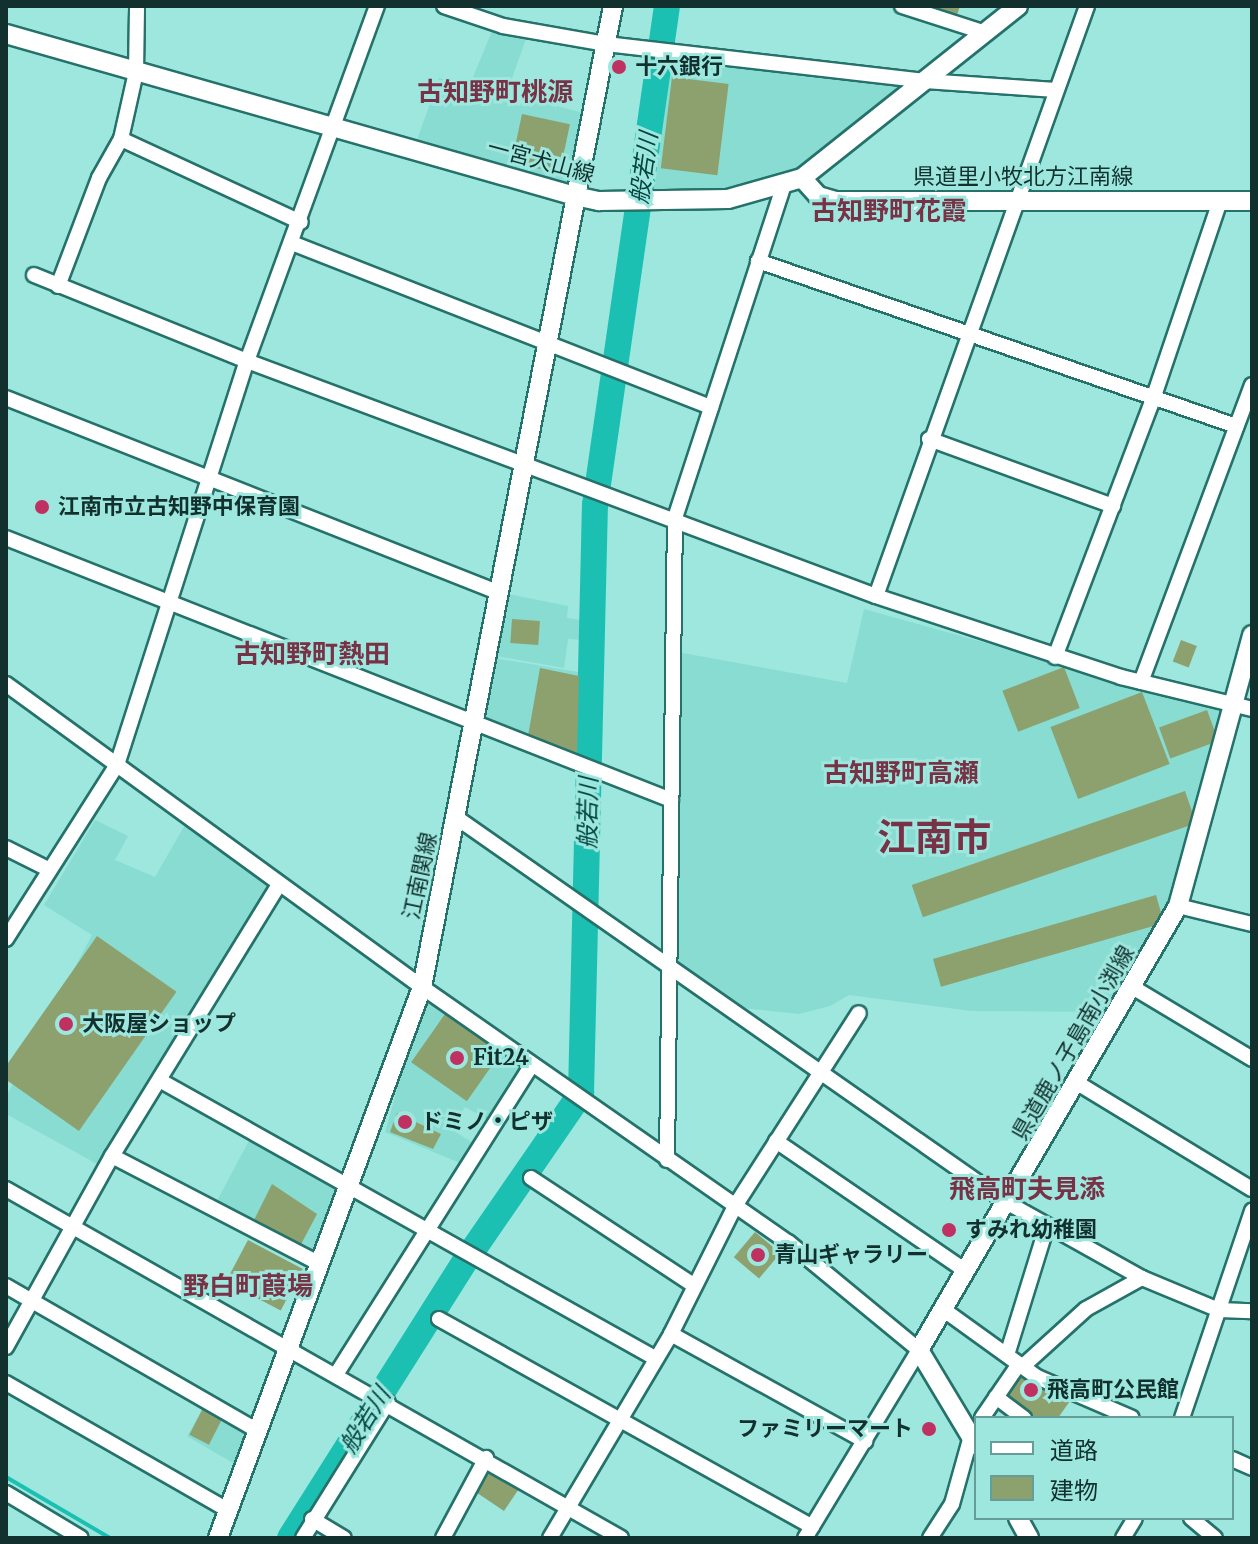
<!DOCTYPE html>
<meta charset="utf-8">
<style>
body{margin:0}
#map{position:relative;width:1258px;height:1544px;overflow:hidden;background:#9de7de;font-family:Merriweather,"Noto Sans JP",serif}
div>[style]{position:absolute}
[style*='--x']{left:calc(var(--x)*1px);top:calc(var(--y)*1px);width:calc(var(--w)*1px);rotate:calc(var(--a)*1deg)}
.built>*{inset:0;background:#88dcd2;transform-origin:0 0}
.stream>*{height:4px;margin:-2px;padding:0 2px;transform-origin:2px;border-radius:2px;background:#1bc0b3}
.river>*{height:26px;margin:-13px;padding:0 13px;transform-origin:13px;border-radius:13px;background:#1bc0b3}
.building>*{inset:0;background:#8da16e;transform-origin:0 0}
.roads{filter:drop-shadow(2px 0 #25726b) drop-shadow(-2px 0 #25726b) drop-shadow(0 2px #25726b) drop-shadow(0 -2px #25726b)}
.minor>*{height:14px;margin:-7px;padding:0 7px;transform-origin:7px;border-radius:7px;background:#fff}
.major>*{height:18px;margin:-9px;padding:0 9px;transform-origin:9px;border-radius:9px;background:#fff}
.dots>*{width:22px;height:22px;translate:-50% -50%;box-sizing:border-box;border:4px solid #9de7de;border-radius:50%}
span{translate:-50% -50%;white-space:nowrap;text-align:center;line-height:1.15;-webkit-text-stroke:6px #9de7de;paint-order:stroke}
.poi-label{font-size:22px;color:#12312e;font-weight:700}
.left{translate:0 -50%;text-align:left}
.right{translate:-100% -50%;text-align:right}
.street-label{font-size:22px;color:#12312e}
.water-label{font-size:24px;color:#024641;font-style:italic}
.quarter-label{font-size:26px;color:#783245;font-weight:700}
.town-label{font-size:38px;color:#783245;font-weight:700}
.frame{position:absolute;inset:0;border:8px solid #12312e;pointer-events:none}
.legend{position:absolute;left:974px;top:1416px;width:260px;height:104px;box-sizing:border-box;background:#9de7de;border:2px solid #659e98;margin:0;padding:10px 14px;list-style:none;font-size:24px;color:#12312e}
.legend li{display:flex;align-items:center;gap:16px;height:40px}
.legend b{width:40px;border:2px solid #659e98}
</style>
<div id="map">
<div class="built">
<div style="clip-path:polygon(494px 26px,528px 33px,504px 101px,520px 106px,523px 97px,587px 114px,572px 190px,416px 143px,439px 78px,469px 87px)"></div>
<div style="clip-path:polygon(666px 55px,909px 86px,800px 173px,755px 191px,644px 197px)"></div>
<div style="clip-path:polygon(508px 594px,568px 606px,567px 618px,588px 621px,586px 640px,568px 639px,564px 668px,496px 656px)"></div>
<div style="clip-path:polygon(864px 609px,1226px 710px,1173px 906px,1115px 1012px,972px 1011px,849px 995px,830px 1006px,799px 1014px,742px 1008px,678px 963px,677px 652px,847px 683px)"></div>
<div style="clip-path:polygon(494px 658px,584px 673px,582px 761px,482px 721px)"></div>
<div style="clip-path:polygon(95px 820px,128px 836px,115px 860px,155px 877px,186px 823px,272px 887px,99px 1165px,6px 1114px,6px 1097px,92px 935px,44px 905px)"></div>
<div style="clip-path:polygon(425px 993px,527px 1067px,492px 1122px,465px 1107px,451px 1129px,478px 1146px,465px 1165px,385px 1132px)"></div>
<div style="left:252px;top:1135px;width:108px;height:80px;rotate:28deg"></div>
<div style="left:205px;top:1405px;width:56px;height:36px;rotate:30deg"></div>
</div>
<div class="stream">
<div style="--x:6;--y:1477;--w:121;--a:30.4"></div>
</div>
<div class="river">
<div style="--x:290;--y:1538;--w:329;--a:-57.7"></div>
<div style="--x:466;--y:1260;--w:203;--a:-55.4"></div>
<div style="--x:581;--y:1093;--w:588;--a:-88.64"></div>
<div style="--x:595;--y:505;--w:504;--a:-81.79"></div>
</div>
<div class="building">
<div style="clip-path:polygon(926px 6px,960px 6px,957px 15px)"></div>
<div style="left:672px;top:77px;width:57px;height:92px;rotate:7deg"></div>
<div style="left:522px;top:114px;width:49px;height:50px;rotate:12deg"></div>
<div style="left:512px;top:619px;width:28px;height:24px;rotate:4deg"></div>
<div style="left:1181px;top:640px;width:17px;height:23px;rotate:21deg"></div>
<div style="left:1064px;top:667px;width:44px;height:66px;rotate:69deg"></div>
<div style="clip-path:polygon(540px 668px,579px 676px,577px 753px,528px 736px)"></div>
<div style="left:1142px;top:692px;width:77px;height:98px;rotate:69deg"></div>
<div style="left:1207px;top:710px;width:33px;height:51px;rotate:70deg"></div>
<div style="left:1185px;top:791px;width:34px;height:289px;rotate:71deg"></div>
<div style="left:1156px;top:895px;width:29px;height:232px;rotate:74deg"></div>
<div style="left:97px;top:936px;width:97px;height:170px;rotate:35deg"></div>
<div style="left:445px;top:1014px;width:68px;height:59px;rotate:35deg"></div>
<div style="clip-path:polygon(397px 1113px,441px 1134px,433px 1149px,390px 1132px)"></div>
<div style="clip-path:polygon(272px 1184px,317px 1214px,298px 1250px,252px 1224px)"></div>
<div style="left:755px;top:1232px;width:33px;height:33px;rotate:40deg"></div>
<div style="left:248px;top:1240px;width:62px;height:47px;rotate:28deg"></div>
<div style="clip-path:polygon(1021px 1372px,1072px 1398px,1058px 1418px,1032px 1418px,1004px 1397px)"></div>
<div style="left:203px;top:1408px;width:22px;height:30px;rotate:27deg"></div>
<div style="left:492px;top:1468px;width:34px;height:29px;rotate:34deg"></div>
</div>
<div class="roads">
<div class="minor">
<div style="--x:444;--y:6;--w:62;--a:18.7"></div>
<div style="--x:503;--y:26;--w:105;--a:9.9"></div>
<div style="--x:606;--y:44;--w:321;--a:6.6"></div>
<div style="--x:925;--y:81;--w:131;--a:3.9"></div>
<div style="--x:902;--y:6;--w:88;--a:17.8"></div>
<div style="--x:121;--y:139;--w:69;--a:-77.4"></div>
<div style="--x:136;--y:72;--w:66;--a:-89.1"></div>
<div style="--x:292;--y:243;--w:450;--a:21.4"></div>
<div style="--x:758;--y:261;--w:506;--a:19.04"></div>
<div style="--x:34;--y:275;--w:230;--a:22"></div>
<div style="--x:247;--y:361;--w:671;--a:20.49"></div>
<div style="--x:876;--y:596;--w:258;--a:18.3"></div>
<div style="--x:1121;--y:677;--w:135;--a:13.7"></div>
<div style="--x:58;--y:286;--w:116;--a:-69.2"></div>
<div style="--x:99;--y:178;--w:45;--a:-60.6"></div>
<div style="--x:121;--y:139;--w:198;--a:24.8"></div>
<div style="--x:6;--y:398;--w:531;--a:21.54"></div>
<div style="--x:929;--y:439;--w:196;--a:20"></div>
<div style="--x:6;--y:538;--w:715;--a:21.5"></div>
<div style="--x:876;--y:596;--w:627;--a:-70.32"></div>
<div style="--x:1055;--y:657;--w:279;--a:-69.2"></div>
<div style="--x:1154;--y:396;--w:206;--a:-71.3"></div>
<div style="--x:1141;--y:682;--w:317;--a:-69.5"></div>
<div style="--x:6;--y:684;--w:515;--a:36.07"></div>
<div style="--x:422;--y:987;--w:446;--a:34.9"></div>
<div style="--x:788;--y:1242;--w:170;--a:39.5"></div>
<div style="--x:919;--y:1350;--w:220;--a:121.2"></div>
<div style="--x:457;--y:818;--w:670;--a:34.97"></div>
<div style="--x:1006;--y:1202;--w:156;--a:29.2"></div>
<div style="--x:1142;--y:1278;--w:83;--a:22.6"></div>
<div style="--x:1219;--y:1310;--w:33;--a:2"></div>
<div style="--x:6;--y:848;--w:47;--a:26.6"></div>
<div style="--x:1178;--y:906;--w:76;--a:13.7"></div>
<div style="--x:6;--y:939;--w:206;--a:-57.5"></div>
<div style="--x:117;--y:765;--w:424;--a:-72.2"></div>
<div style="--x:247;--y:361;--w:378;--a:-69.9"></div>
<div style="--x:1134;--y:988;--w:138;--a:31"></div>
<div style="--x:161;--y:1081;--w:564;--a:29.29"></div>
<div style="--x:1079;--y:1084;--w:202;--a:31.3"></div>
<div style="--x:776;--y:1141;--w:230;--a:34.4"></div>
<div style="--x:112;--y:1156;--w:234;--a:27.4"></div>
<div style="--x:667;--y:1160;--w:642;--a:-89.29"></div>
<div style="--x:675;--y:518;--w:348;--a:-71.9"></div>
<div style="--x:531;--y:1178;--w:196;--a:33.4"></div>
<div style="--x:6;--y:1189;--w:707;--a:29.57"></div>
<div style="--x:6;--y:1286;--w:291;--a:29.9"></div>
<div style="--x:944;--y:1310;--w:115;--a:35.8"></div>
<div style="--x:1037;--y:1377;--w:103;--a:23.3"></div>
<div style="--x:439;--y:1319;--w:427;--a:29.1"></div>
<div style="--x:671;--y:1334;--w:222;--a:28.9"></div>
<div style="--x:6;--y:1347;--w:218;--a:-61"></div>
<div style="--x:112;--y:1156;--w:318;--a:-58.4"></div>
<div style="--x:1007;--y:1355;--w:135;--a:-72.8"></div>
<div style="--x:1022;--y:1367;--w:86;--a:-42.2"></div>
<div style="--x:1086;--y:1309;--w:64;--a:-29"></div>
<div style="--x:337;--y:1373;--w:365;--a:-57.7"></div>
<div style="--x:6;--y:1383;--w:256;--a:29.8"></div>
<div style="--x:996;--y:1397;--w:35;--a:37"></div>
<div style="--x:982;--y:1418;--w:65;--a:-55.6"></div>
<div style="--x:1182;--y:1418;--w:219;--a:-71.3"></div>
<div style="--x:1232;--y:1459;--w:22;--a:24"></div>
<div style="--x:6;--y:1493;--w:87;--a:31"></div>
<div style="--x:1191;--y:1518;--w:31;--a:40"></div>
<div style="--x:312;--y:1519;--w:37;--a:31"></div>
<div style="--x:303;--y:1538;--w:160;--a:-58"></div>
<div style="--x:443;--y:1538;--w:91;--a:-61.7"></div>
<div style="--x:550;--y:1538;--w:237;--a:-59.3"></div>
<div style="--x:671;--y:1334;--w:143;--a:-63.4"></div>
<div style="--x:735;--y:1206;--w:229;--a:-57.3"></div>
<div style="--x:930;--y:1538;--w:40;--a:-57.1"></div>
<div style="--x:952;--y:1504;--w:71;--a:-74.4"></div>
<div style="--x:1123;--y:1538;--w:23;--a:-59"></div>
</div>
<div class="major">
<div style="--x:6;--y:34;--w:592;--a:15.89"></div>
<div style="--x:575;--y:196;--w:25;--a:12"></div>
<div style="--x:599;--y:201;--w:129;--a:-0.9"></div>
<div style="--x:728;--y:199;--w:77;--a:-15.8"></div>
<div style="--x:802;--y:178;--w:276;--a:-38.5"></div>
<div style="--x:802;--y:178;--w:24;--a:48"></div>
<div style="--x:818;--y:196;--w:18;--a:16"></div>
<div style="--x:835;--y:201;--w:417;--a:0"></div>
<div style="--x:976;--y:1445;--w:111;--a:-121"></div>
<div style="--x:919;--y:1350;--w:514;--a:-59.74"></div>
<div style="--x:1178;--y:906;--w:281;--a:-74.7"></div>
<div style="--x:1018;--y:1518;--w:23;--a:61"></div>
<div style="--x:218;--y:1538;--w:588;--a:-69.68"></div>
<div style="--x:422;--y:987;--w:999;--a:-78.98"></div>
</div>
</div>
<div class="dots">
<div style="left:619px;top:67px;background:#bf3160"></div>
<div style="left:42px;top:507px;background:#bf3160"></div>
<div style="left:66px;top:1024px;background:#bf3160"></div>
<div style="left:457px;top:1058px;background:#bf3160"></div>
<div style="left:405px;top:1122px;background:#bf3160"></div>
<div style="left:949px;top:1230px;background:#bf3160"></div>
<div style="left:758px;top:1255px;background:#bf3160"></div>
<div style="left:1031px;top:1390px;background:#bf3160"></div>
<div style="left:929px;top:1429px;background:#bf3160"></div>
</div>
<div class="poi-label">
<span class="left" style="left:635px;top:67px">十六銀行</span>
<span class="left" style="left:58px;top:507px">江南市立古知野中保育園</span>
<span class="left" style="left:82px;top:1024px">大阪屋ショップ</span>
<span class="left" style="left:473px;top:1058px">Fit24</span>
<span class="left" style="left:421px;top:1122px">ドミノ・ピザ</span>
<span class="left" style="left:965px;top:1230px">すみれ幼稚園</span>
<span class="left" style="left:774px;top:1255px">青山ギャラリー</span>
<span class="left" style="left:1047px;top:1390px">飛高町公民館</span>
<span class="right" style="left:913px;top:1429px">ファミリーマート</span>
</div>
<div class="street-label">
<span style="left:541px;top:161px;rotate:15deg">一宮犬山線</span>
<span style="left:1023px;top:177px">県道里小牧北方江南線</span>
<span style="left:420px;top:876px;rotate:-78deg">江南関線</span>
<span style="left:1073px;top:1043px;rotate:-60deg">県道鹿ノ子島南小渕線</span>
</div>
<div class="water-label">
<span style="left:644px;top:168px;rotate:-82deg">般若川</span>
<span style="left:588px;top:813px;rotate:-89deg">般若川</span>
<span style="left:365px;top:1420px;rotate:-58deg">般若川</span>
</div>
<div class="quarter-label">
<span style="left:495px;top:92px">古知野町桃源</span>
<span style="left:889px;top:211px">古知野町花霞</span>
<span style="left:312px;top:654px">古知野町熱田</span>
<span style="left:901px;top:773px">古知野町高瀬</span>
<span style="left:1027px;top:1189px">飛高町夫見添</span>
<span style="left:248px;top:1286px">野白町葭場</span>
</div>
<div class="town-label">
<span style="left:934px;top:838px">江南市</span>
</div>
<div class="frame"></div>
<ul class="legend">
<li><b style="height:10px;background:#fff"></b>道路</li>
<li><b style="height:22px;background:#8da16e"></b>建物</li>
</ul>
</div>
